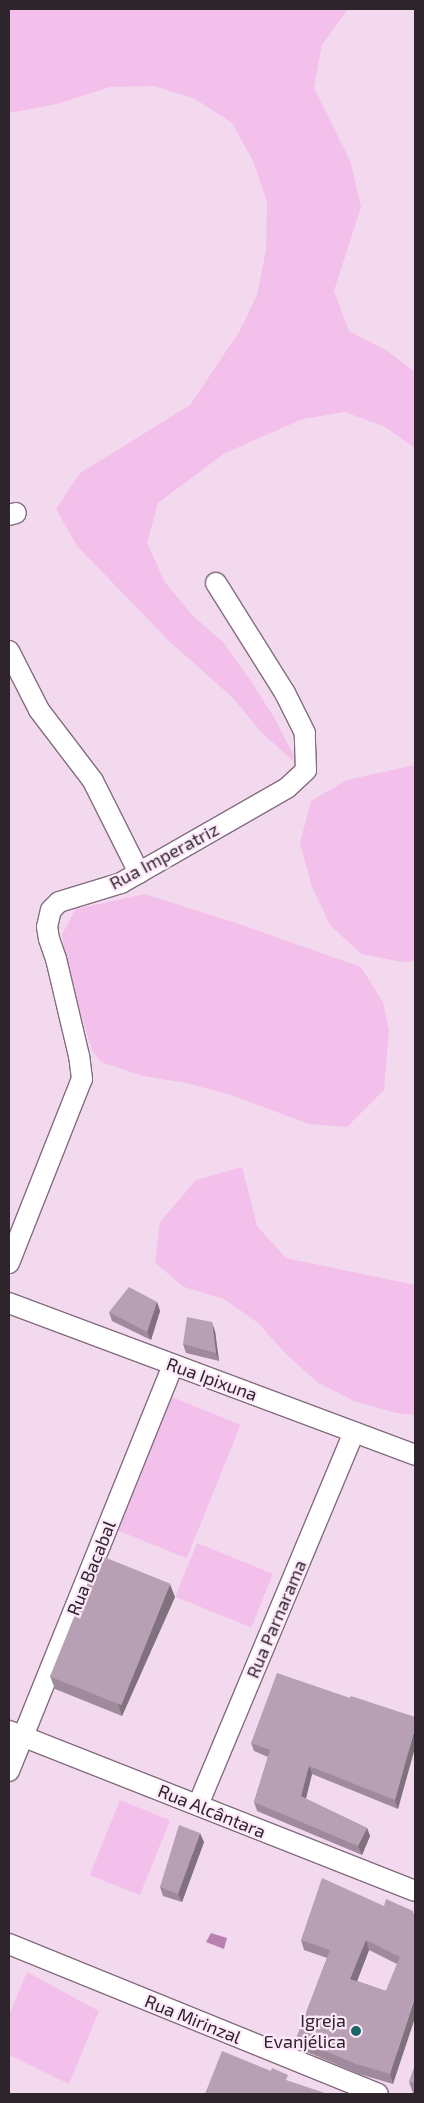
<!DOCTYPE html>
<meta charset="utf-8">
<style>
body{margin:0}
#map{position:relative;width:424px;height:2103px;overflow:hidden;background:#f3d9ee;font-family:"Exo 2",sans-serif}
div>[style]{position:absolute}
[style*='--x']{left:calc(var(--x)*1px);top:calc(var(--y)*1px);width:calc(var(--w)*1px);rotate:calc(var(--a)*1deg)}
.green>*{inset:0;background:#f3c0ec;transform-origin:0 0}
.water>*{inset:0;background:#b981b2}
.roads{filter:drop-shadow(1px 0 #836d80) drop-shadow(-1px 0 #836d80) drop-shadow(0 1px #836d80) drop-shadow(0 -1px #836d80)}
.street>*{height:20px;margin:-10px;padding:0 10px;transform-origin:10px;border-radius:10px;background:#fff}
.wall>*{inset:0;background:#9e8a9b}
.shaded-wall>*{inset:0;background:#81707e}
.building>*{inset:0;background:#b8a0b4;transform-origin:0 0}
.dots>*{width:14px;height:14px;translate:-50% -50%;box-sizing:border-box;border:2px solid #fde8f9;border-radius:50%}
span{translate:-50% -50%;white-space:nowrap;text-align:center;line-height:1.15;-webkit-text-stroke:4.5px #fde8f9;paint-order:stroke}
.street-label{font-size:18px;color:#2e242c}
.poi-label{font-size:18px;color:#2e242c}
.right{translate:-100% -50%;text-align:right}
.frame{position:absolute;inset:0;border:10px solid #2e242c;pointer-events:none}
</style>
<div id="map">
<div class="green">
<div style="clip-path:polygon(9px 9px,348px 9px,322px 45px,314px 88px,351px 163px,361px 207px,334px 291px,349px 331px,386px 350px,415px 372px,415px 448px,385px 427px,345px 412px,303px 419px,225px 453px,158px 503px,147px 543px,165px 582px,192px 615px,223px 642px,248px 677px,274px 717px,294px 756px,292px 760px,261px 732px,233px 698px,169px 641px,77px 546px,56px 509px,80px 473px,190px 405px,239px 332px,257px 295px,266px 250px,267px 202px,253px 161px,232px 123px,195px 99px,154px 86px,110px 87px,57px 104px,9px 113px)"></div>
<div style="clip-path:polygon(415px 765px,415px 961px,402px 962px,361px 954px,330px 925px,312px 887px,300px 843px,311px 801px,347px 780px)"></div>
<div style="clip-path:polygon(145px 894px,236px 923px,361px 967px,383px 1002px,389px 1030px,384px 1090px,347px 1127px,309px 1124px,231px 1095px,186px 1083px,143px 1076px,101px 1062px,92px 1050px,67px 970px,62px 934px,76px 909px)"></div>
<div style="clip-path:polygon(242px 1167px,257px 1226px,286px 1258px,415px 1285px,415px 1415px,396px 1413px,354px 1401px,317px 1382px,285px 1353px,258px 1323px,224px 1299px,184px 1287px,155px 1263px,160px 1222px,196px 1180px)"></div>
<div style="left:172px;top:1397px;width:74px;height:144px;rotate:22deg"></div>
<div style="left:197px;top:1543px;width:82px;height:58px;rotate:22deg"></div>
<div style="left:120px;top:1800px;width:54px;height:81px;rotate:22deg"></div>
<div style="clip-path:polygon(27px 1972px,99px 2011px,69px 2084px,9px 2055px,9px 2015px)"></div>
</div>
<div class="water">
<div style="clip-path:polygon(211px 1933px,227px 1938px,224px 1949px,206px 1942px)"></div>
</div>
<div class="roads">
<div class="street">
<div style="--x:9;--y:515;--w:7;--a:-16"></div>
<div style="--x:9;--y:651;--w:66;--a:63"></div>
<div style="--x:39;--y:710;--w:89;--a:52.7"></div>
<div style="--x:93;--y:781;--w:103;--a:63.4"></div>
<div style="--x:9;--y:1263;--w:198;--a:-68.4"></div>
<div style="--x:82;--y:1079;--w:23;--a:-97"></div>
<div style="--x:79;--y:1056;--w:100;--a:-103.3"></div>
<div style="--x:56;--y:959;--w:21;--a:-109"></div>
<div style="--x:49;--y:939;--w:12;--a:-99"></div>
<div style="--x:47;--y:927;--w:17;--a:-77"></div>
<div style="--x:51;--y:910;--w:11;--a:-45"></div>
<div style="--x:59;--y:902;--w:65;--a:-17"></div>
<div style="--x:121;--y:883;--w:191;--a:-29.8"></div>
<div style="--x:287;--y:788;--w:26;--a:-43"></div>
<div style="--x:306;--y:770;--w:37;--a:-92"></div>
<div style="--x:305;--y:733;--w:45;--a:-116.6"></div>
<div style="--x:285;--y:693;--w:130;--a:-122.1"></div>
<div style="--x:9;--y:1303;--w:434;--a:20.5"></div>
<div style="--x:9;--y:1731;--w:436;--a:21.5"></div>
<div style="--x:9;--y:1771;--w:438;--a:-68"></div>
<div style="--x:198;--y:1805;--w:404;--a:-67.3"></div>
<div style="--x:9;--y:1944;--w:398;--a:22.1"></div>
</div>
</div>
<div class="wall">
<div style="clip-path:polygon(157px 1302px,160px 1311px,151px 1340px,112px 1321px,109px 1312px)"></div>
<div style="clip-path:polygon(215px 1331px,219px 1361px,186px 1353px,183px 1344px)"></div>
<div style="clip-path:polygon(175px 1597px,122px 1716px,55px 1689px,50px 1676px)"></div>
<div style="clip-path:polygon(350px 1698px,415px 1717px,398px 1809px,312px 1774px,306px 1799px,367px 1828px,370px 1836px,362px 1855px,257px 1811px,254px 1802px,268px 1757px,254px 1751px,251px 1743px)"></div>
<div style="clip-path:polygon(204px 1842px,182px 1902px,163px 1896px,160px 1887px)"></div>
<div style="clip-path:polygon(evenodd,384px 1906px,413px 1911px,393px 2084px,359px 2074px,300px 2049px,296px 2039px,327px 1958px,304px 1950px,301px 1940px,384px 1906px,369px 1950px,397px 1964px,386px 1991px,357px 1981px,369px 1950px)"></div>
<div style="clip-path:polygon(415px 2065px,415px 2093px,413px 2093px,409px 2082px)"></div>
</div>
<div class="shaded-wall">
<div style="clip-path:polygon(157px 1302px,160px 1311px,151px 1340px,147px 1332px)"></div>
<div style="clip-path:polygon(212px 1322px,215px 1331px,219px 1361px,216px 1353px)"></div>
<div style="clip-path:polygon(170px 1584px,175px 1597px,122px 1716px,118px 1703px)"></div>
<div style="clip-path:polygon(415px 1728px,415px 1748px,398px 1809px,395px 1800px)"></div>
<div style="clip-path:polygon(309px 1766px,312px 1774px,304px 1805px,301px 1796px)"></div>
<div style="clip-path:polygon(367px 1828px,370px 1836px,362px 1855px,358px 1846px)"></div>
<div style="clip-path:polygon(200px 1833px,204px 1842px,182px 1902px,178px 1894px)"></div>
<div style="clip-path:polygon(366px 1940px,369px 1950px,354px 1989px,350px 1979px)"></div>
<div style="clip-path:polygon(415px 1997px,415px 2018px,393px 2084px,390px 2074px)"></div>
</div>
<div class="building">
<div style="clip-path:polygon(129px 1287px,157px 1302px,147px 1332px,109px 1312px)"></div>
<div style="clip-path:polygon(187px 1317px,212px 1322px,216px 1353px,183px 1344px)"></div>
<div style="left:99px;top:1555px;width:77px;height:131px;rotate:22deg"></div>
<div style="clip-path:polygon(277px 1673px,350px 1698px,351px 1696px,415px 1717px,415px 1728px,395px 1800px,309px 1766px,301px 1796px,367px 1828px,358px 1846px,254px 1802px,270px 1750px,251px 1743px)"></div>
<div style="clip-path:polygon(179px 1825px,200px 1833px,178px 1894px,160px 1887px)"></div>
<div style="clip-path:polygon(evenodd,322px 1878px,384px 1906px,386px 1899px,413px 1911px,412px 1913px,415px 1914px,415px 1997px,390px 2074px,356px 2064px,296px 2039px,330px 1950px,301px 1940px,322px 1878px,366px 1940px,400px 1957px,386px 1991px,350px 1979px,366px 1940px)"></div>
<div style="clip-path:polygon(222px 2051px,271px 2071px,272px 2068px,288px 2075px,286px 2080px,328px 2094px,205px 2094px)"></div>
<div style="clip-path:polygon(415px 2065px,415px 2083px,409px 2082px)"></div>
</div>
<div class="dots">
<div style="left:356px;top:2031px;background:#1a6765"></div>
</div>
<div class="street-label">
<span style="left:164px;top:856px;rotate:-28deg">Rua Imperatriz</span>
<span style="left:212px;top:1379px;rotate:20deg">Rua Ipixuna</span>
<span style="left:91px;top:1568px;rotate:-68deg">Rua Bacabal</span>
<span style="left:276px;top:1619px;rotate:-67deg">Rua Parnarama</span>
<span style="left:212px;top:1811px;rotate:22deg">Rua Alcântara</span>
<span style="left:193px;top:2019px;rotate:22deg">Rua Mirinzal</span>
</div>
<div class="poi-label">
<span class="right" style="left:346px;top:2031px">Igreja<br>Evanjélica</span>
</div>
<div class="frame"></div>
</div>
